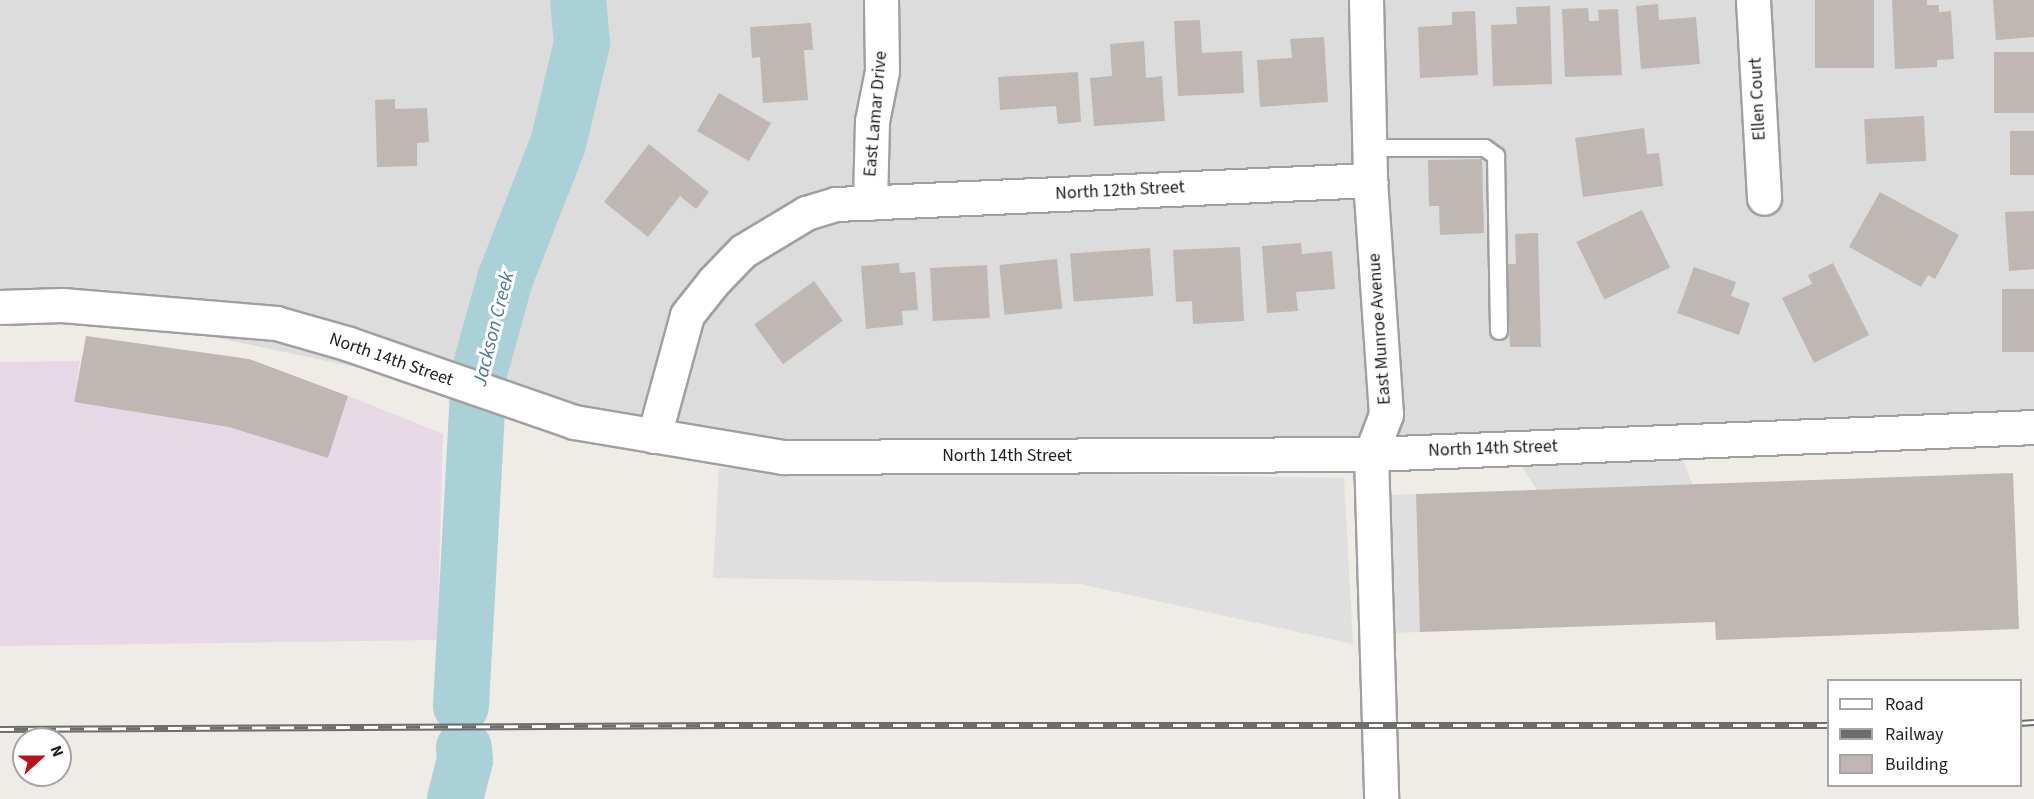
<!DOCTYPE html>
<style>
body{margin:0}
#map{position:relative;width:2034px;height:799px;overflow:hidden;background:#efebe6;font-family:"Source Sans 3",sans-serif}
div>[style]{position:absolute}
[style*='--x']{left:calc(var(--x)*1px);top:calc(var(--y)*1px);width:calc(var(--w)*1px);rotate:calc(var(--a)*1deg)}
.residential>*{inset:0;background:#dddcdc}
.industrial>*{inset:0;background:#e7d8e5}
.parking>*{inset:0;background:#dfdfdf;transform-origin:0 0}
.river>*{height:56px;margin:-28px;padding:0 28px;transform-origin:28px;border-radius:28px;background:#aad0d8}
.building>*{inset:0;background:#bfb7b3;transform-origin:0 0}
.roads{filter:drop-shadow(2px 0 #a0a0a0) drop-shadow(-2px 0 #a0a0a0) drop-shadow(0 2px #a0a0a0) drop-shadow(0 -2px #a0a0a0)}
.service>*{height:16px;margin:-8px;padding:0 8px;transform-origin:8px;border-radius:8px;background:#fff}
.minor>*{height:33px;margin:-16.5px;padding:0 16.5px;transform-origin:16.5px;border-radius:16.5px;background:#fff}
.tertiary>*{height:33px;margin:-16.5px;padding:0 16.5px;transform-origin:16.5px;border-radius:16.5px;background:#fff}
.rail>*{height:7px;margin-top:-3.5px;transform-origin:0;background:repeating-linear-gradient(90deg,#fff 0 14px,#6d6d6d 0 28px);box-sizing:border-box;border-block:2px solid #6d6d6d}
span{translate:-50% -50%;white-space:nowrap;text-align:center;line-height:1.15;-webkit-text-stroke:6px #fff;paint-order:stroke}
.street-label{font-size:18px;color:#1f1f1f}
.water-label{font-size:20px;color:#4c7697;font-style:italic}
.legend{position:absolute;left:1827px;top:679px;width:195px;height:108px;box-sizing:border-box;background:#fff;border:2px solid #a5a5a5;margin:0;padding:8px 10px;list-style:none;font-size:18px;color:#1f1f1f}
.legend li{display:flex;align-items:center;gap:12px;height:30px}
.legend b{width:30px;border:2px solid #a5a5a5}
.north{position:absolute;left:12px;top:727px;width:60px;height:60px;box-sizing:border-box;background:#fff;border:2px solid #a5a5a5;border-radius:50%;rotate:69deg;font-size:16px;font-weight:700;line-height:24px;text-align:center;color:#1f1f1f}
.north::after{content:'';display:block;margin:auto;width:21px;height:27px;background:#bb121b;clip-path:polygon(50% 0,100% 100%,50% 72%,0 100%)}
</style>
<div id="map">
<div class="residential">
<div style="clip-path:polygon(0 0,2034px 0,2034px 416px,783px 457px,62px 305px,0 307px)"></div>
</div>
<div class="industrial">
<div style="clip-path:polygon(80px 361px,74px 402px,229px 427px,328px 458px,348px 396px,443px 434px,437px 640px,0 646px,0 362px)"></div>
</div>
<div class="parking">
<div style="clip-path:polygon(1682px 458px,1693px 485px,1537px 490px,1522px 467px)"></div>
<div style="clip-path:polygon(719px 468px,1344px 478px,1353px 644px,1080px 584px,713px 578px)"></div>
<div style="left:1416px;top:494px;width:138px;height:33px;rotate:88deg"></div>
</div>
<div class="river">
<div style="--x:461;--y:706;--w:333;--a:-86.9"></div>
<div style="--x:479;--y:373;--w:98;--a:-74.5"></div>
<div style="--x:505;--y:279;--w:145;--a:-68.6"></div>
<div style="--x:558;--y:144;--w:104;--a:-76.6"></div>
<div style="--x:582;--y:43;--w:43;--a:-95.3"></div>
<div style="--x:455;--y:799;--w:40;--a:-75.6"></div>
<div style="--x:465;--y:760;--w:12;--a:-95"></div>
</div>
<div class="building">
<div style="left:1815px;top:0;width:59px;height:68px"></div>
<div style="clip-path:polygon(1892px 0,1927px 0,1927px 5px,1939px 5px,1939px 12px,1951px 11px,1954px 59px,1937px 60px,1937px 67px,1895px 69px)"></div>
<div style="clip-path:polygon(1993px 0,2034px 0,2034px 37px,1996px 40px)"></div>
<div style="clip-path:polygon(1658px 4px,1659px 20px,1696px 17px,1700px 64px,1641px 69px,1636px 6px)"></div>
<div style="clip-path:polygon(1550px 6px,1552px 84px,1493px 86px,1491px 25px,1517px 24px,1516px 7px)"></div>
<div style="clip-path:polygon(1588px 8px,1589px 21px,1599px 21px,1598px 10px,1618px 9px,1622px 75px,1565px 77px,1562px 9px)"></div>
<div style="clip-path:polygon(1475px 11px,1478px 75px,1420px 78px,1418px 27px,1452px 25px,1452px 12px)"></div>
<div style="clip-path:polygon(1200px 20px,1202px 53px,1242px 51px,1244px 93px,1178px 96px,1174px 21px)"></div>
<div style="clip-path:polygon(811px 23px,813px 50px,804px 50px,808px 100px,763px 103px,760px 57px,752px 58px,750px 27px)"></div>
<div style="clip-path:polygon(1324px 37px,1328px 102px,1260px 107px,1257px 60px,1292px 58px,1290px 39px)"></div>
<div style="clip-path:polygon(1144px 41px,1146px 78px,1162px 76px,1165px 121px,1094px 126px,1090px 78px,1112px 76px,1110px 44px)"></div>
<div style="left:2034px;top:52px;width:61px;height:40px;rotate:90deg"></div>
<div style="clip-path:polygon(1078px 72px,1081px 122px,1058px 124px,1056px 106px,1000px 110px,998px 77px)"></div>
<div style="left:719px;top:93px;width:60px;height:44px;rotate:30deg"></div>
<div style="clip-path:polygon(395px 99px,395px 109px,427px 108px,429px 142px,417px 143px,417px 166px,377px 167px,375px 100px)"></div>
<div style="left:1924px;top:116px;width:45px;height:60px;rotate:87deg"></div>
<div style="clip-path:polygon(1644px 128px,1647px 154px,1659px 153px,1663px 186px,1583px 197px,1575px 138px)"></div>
<div style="left:2034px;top:131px;width:44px;height:24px;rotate:90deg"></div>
<div style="clip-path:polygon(649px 144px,709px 192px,696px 209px,680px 196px,648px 237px,604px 202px)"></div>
<div style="clip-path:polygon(1482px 159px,1484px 233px,1440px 235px,1439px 206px,1429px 206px,1428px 160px)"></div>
<div style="clip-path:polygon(1880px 192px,1959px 235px,1935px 279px,1928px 275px,1921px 287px,1849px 247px)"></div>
<div style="left:1642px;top:210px;width:64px;height:73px;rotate:64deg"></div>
<div style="clip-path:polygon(2034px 211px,2034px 269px,2009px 271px,2005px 212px)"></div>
<div style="clip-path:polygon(1538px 233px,1541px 347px,1510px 347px,1507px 264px,1516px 264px,1515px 234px)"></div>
<div style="clip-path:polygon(1301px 243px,1302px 254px,1332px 251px,1335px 289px,1296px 292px,1298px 311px,1267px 313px,1262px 246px)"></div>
<div style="clip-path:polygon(1240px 247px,1244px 321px,1193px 324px,1192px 301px,1176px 302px,1173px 250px)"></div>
<div style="left:1150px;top:248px;width:48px;height:80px;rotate:86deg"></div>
<div style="left:1057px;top:259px;width:50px;height:58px;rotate:84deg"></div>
<div style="clip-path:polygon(899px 263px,900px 273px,915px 272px,918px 310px,902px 311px,903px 325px,866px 329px,861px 266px)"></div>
<div style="clip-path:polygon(1833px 263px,1869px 335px,1814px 363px,1782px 298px,1812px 284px,1808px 275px)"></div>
<div style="left:987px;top:265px;width:53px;height:57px;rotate:87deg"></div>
<div style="clip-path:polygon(1694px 267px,1736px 282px,1731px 296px,1750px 303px,1739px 335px,1677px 313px)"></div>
<div style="left:814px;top:281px;width:49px;height:74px;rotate:54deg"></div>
<div style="left:2034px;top:289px;width:63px;height:32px;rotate:90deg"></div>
<div style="clip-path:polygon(86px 336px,249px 359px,348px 396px,328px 458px,229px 427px,74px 402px)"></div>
<div style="clip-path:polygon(2013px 473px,2019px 629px,1716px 640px,1715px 622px,1420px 632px,1416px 494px)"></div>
</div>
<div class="roads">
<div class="service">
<div style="--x:1369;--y:148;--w:116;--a:0"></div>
<div style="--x:1485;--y:148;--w:14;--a:36"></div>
<div style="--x:1496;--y:156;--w:175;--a:89"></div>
</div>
<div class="minor">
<div style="--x:1366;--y:0;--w:180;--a:88.7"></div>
<div style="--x:1370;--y:180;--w:235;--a:86.1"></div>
<div style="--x:1386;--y:414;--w:43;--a:110.6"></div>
<div style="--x:1371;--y:454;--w:345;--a:88.3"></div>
<div style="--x:1753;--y:0;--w:198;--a:86.8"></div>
<div style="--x:870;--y:203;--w:82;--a:-88.6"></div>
<div style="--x:872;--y:121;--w:51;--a:-78.7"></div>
<div style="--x:882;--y:71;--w:71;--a:-90.8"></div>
<div style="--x:654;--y:436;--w:125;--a:-74.7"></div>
<div style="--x:687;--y:315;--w:43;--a:-51.5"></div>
<div style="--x:714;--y:281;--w:42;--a:-46"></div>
<div style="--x:743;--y:251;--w:74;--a:-31.1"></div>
<div style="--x:806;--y:213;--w:31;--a:-17"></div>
<div style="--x:836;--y:204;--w:535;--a:-2.57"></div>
</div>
<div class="tertiary">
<div style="--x:0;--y:307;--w:62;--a:-1.8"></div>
<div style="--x:62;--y:305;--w:215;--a:4.8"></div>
<div style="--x:276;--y:323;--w:76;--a:16"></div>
<div style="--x:349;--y:344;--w:238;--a:19.1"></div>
<div style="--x:574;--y:422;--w:212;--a:9.5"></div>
<div style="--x:783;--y:457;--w:588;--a:-0.29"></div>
<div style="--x:1371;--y:454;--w:664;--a:-2.33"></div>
</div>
</div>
<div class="rail">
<div style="--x:2020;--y:723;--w:14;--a:-4"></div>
<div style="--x:0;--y:729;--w:725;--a:-0.32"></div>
<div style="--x:725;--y:725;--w:1103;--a:0"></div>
</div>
<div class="street-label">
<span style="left:1758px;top:99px;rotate:-93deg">Ellen Court</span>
<span style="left:876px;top:114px;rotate:-85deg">East Lamar Drive</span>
<span style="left:1120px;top:191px;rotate:-3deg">North 12th Street</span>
<span style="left:1380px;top:329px;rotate:-94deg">East Munroe Avenue</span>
<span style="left:391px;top:360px;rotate:19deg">North 14th Street</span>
<span style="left:1493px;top:449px;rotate:-2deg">North 14th Street</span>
<span style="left:1007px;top:456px">North 14th Street</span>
</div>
<div class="water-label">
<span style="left:494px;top:329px;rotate:-76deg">Jackson Creek</span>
</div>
<ul class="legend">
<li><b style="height:8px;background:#fff"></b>Road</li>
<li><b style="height:8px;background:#6d6d6d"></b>Railway</li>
<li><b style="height:16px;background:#bfb7b3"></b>Building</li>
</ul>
<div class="north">N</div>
</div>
